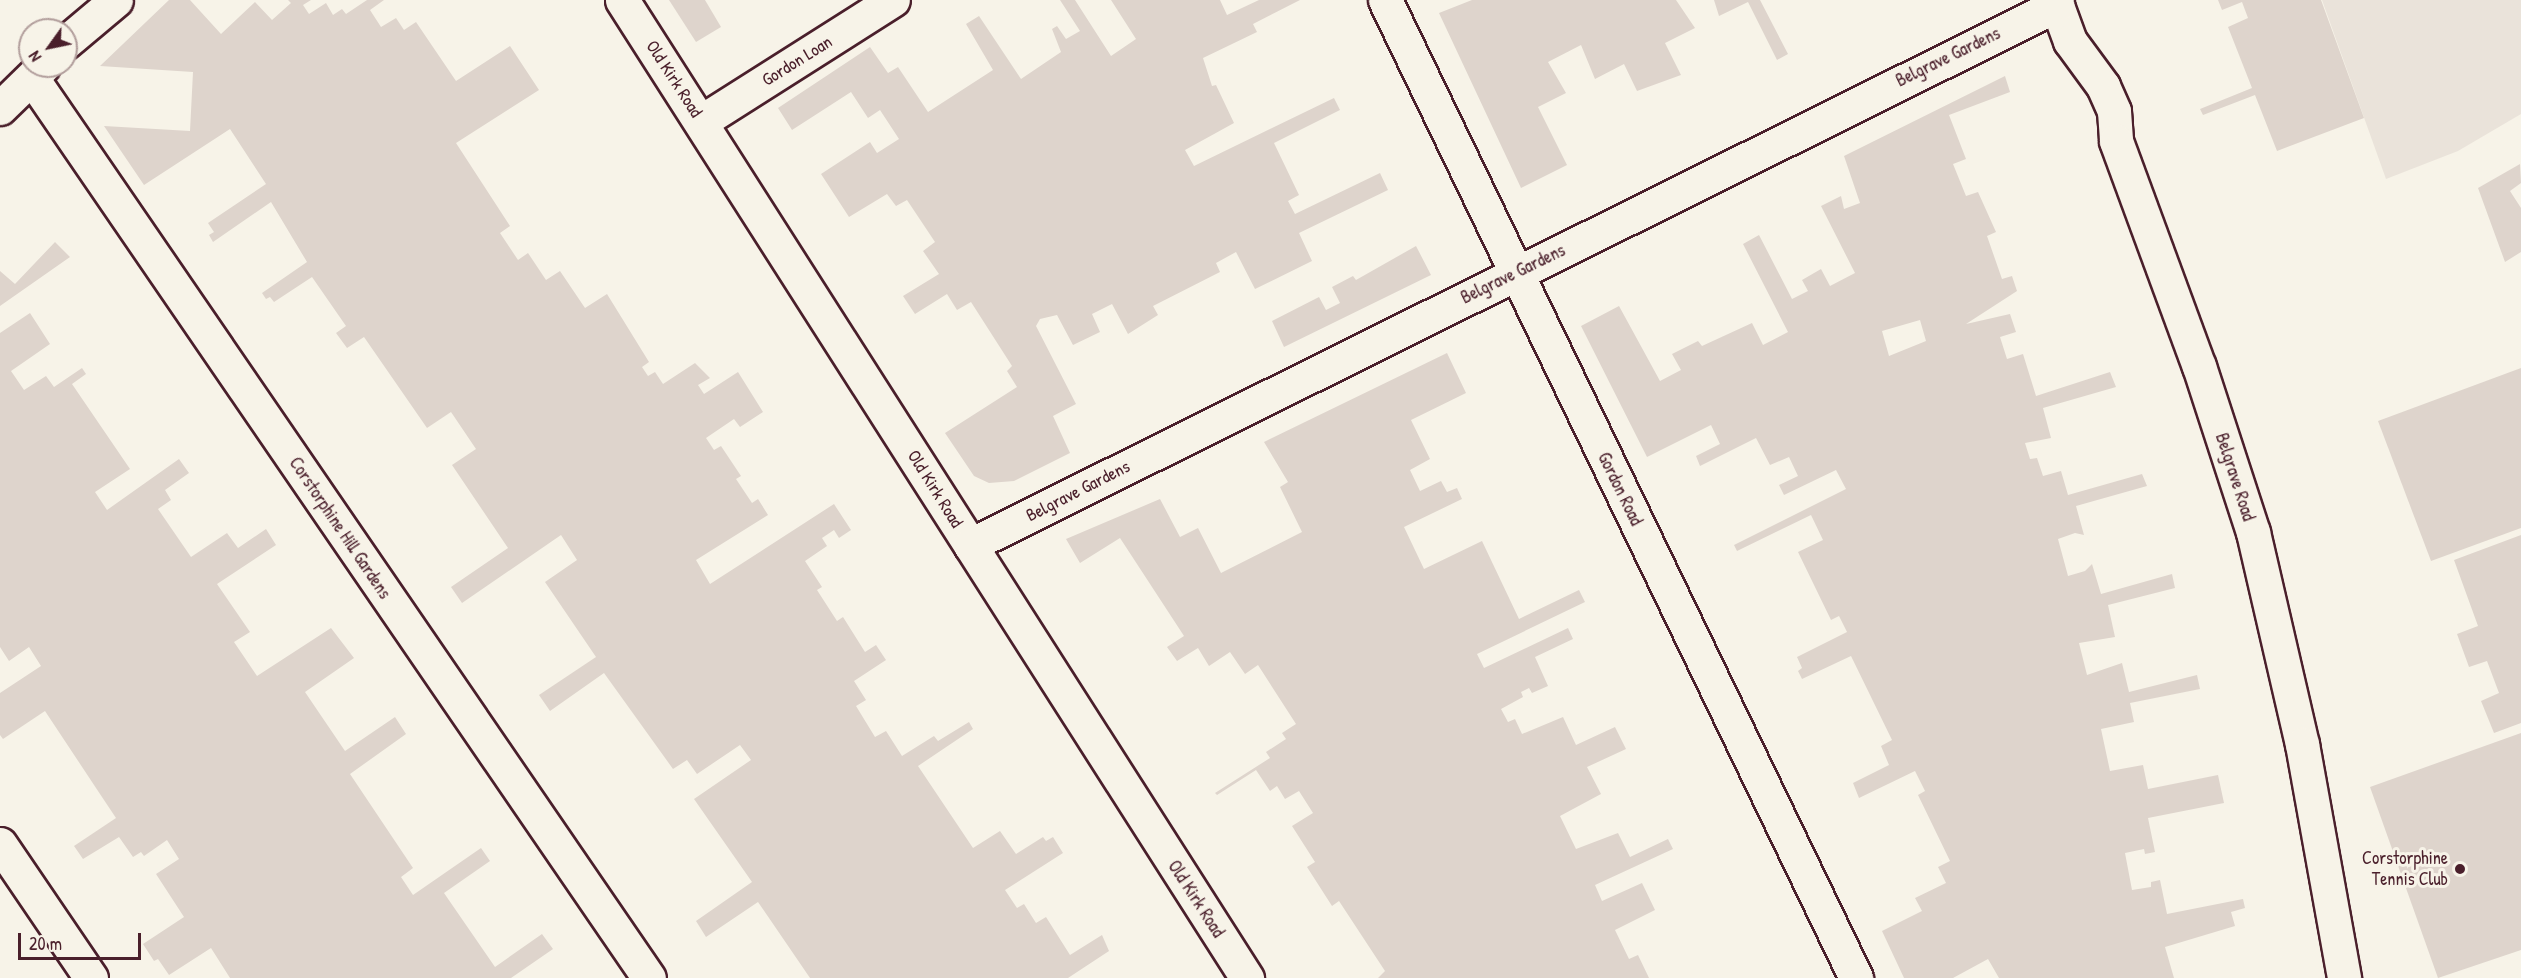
<!DOCTYPE html>
<style>
body{margin:0}
#map{position:relative;width:2521px;height:978px;overflow:hidden;background:#f7f3e8;font-family:"Patrick Hand",sans-serif}
div>[style]{position:absolute}
[style*='--x']{left:calc(var(--x)*1px);top:calc(var(--y)*1px);width:calc(var(--w)*1px);rotate:calc(var(--a)*1deg)}
.built>*{inset:0;background:#eae3da}
.green>*{inset:0;background:#ded4cc}
.roads{filter:drop-shadow(2px 0 #4a1f2b) drop-shadow(-2px 0 #4a1f2b) drop-shadow(0 2px #4a1f2b) drop-shadow(0 -2px #4a1f2b)}
.street>*{height:33px;margin:-16.5px;padding:0 16.5px;transform-origin:16.5px;border-radius:16.5px;background:#f7f3e8}
.dots>*{width:16px;height:16px;translate:-50% -50%;box-sizing:border-box;border:3px solid #f7f3e8;border-radius:50%}
span{translate:-50% -50%;white-space:nowrap;text-align:center;line-height:1.15;-webkit-text-stroke:6px #f7f3e8;paint-order:stroke}
.street-label{font-size:18px;color:#4a1f2b}
.poi-label{font-size:18px;color:#4a1f2b}
.right{translate:-100% -50%;text-align:right}
.north{position:absolute;left:18px;top:18px;width:60px;height:60px;box-sizing:border-box;background:#f7f3e8;border:2px solid #b29e9c;border-radius:50%;rotate:237deg;font-size:16px;font-weight:700;line-height:24px;text-align:center;color:#4a1f2b}
.north::after{content:'';display:block;margin:auto;width:21px;height:27px;background:#4a1f2b;clip-path:polygon(50% 0,100% 100%,50% 72%,0 100%)}
.scale{position:absolute;left:18px;top:933px;width:123px;height:27px;box-sizing:border-box;border:3px solid #4a1f2b;border-top:0;padding-left:8px;font-size:18px;line-height:21px;white-space:nowrap;color:#4a1f2b;-webkit-text-stroke:4px #f7f3e8;paint-order:stroke}
</style>
<div id="map">
<div class="built">
<div style="clip-path:polygon(2322px 0,2521px 0,2521px 114px,2458px 151px,2386px 179px)"></div>
</div>
<div class="green">
<div style="clip-path:polygon(169px 0,190px 0,221px 34px,255px 2px,272px 20px,291px 3px,288px 0,311px 0,303px 5px,309px 14px,326px 3px,333px 15px,342px 9px,346px 14px,367px 0,384px 0,370px 10px,381px 27px,396px 18px,404px 30px,416px 22px,456px 81px,510px 46px,539px 90px,456px 143px,510px 226px,500px 233px,518px 260px,528px 253px,546px 280px,560px 271px,585px 308px,607px 294px,649px 362px,642px 367px,648px 376px,655px 372px,663px 384px,695px 363px,710px 378px,698px 385px,704px 394px,738px 372px,763px 412px,740px 427px,734px 419px,706px 438px,714px 450px,721px 446px,741px 476px,736px 479px,752px 503px,758px 499px,768px 515px,696px 560px,710px 584px,834px 504px,851px 530px,839px 538px,834px 530px,822px 538px,827px 546px,805px 561px,822px 587px,817px 590px,837px 621px,843px 617px,865px 652px,876px 645px,886px 660px,854px 681px,866px 700px,856px 706px,875px 737px,886px 731px,902px 756px,934px 736px,938px 741px,969px 722px,973px 729px,918px 766px,973px 848px,1000px 831px,1016px 854px,1043px 837px,1046px 841px,1053px 837px,1063px 853px,1005px 890px,1017px 908px,1024px 904px,1036px 923px,1046px 917px,1070px 955px,1102px 935px,1109px 951px,1068px 978px,810px 978px,758px 902px,706px 937px,696px 921px,752px 882px,694px 799px,751px 760px,740px 745px,697px 774px,687px 760px,673px 769px,604px 673px,550px 711px,539px 695px,596px 657px,545px 582px,577px 560px,561px 535px,462px 603px,451px 587px,508px 548px,452px 465px,476px 449px,451px 412px,427px 428px,364px 337px,347px 348px,336px 333px,346px 326px,312px 277px,274px 302px,270px 297px,266px 299px,262px 293px,307px 262px,271px 202px,213px 242px,209px 235px,214px 232px,208px 223px,266px 184px,230px 129px,144px 185px,104px 126px,190px 131px,193px 72px,100px 66px)"></div>
<div style="clip-path:polygon(669px 0,705px 0,721px 27px,696px 42px)"></div>
<div style="clip-path:polygon(1060px 0,1075px 0,1111px 56px,1136px 39px,1111px 0,1220px 0,1227px 15px,1259px 0,1300px 0,1253px 24px,1257px 32px,1203px 58px,1212px 86px,1216px 85px,1234px 123px,1185px 150px,1194px 166px,1334px 98px,1340px 110px,1274px 143px,1299px 195px,1288px 201px,1295px 214px,1380px 173px,1388px 190px,1299px 233px,1312px 261px,1255px 289px,1236px 252px,1216px 263px,1220px 272px,1153px 306px,1158px 315px,1128px 334px,1112px 304px,1092px 314px,1100px 332px,1073px 345px,1057px 315px,1040px 319px,1036px 326px,1076px 404px,1053px 416px,1070px 453px,1014px 481px,989px 483px,974px 476px,945px 433px,1017px 387px,1007px 371px,1012px 366px,971px 302px,957px 310px,947px 294px,915px 314px,903px 296px,939px 274px,923px 251px,935px 242px,907px 200px,896px 206px,887px 194px,849px 217px,821px 174px,870px 142px,877px 153px,899px 139px,880px 110px,868px 118px,851px 92px,792px 130px,778px 108px,870px 47px,888px 73px,898px 67px,928px 112px,993px 70px,966px 24px,979px 16px,1021px 79px,1061px 52px,1052px 29px,1057px 26px,1066px 39px,1080px 31px)"></div>
<div style="clip-path:polygon(1472px 0,1676px 0,1695px 28px,1665px 43px,1681px 75px,1637px 91px,1624px 64px,1595px 79px,1581px 45px,1548px 62px,1566px 93px,1538px 107px,1567px 165px,1521px 188px,1439px 13px)"></div>
<div style="clip-path:polygon(1714px 0,1760px 0,1788px 54px,1777px 60px,1748px 2px,1719px 16px)"></div>
<div style="clip-path:polygon(2218px 0,2321px 0,2364px 118px,2277px 151px,2255px 95px,2203px 115px,2200px 109px,2252px 88px,2228px 27px,2248px 18px,2242px 2px,2222px 10px)"></div>
<div style="clip-path:polygon(evenodd,2005px 76px,2010px 92px,1949px 115px,1966px 159px,1953px 164px,1966px 196px,1978px 192px,1996px 232px,1987px 236px,2002px 279px,2012px 276px,2017px 291px,1966px 324px,2010px 314px,2016px 332px,2000px 337px,2007px 359px,2023px 354px,2036px 396px,2110px 372px,2116px 387px,2043px 408px,2051px 438px,2025px 443px,2030px 459px,2037px 458px,2043px 476px,2061px 471px,2068px 495px,2142px 474px,2147px 486px,2076px 506px,2084px 535px,2075px 533px,2058px 539px,2068px 576px,2085px 571px,2092px 564px,2101px 594px,2172px 574px,2175px 588px,2108px 605px,2115px 637px,2079px 643px,2087px 675px,2122px 663px,2129px 692px,2197px 675px,2200px 689px,2130px 703px,2134px 722px,2101px 729px,2110px 771px,2143px 765px,2148px 789px,2218px 775px,2224px 803px,2148px 818px,2155px 852px,2145px 854px,2144px 849px,2125px 853px,2132px 890px,2151px 887px,2151px 882px,2160px 880px,2167px 914px,2243px 899px,2245px 908px,2231px 912px,2235px 926px,2165px 947px,2174px 978px,1999px 978px,1988px 959px,1953px 978px,1904px 978px,1882px 931px,1922px 911px,1915px 898px,1946px 883px,1938px 867px,1950px 861px,1918px 795px,1925px 791px,1915px 771px,1859px 798px,1853px 783px,1889px 765px,1881px 746px,1892px 740px,1851px 656px,1802px 679px,1798px 671px,1802px 668px,1797px 657px,1847px 632px,1839px 616px,1831px 620px,1798px 552px,1823px 540px,1811px 515px,1737px 551px,1734px 545px,1846px 489px,1836px 470px,1784px 495px,1779px 485px,1798px 476px,1789px 457px,1770px 465px,1756px 438px,1700px 466px,1696px 456px,1720px 444px,1711px 425px,1647px 457px,1581px 326px,1619px 306px,1660px 381px,1681px 370px,1672px 354px,1698px 341px,1702px 346px,1752px 323px,1763px 345px,1788px 332px,1743px 244px,1759px 235px,1792px 299px,1808px 291px,1802px 280px,1821px 269px,1830px 286px,1855px 273px,1821px 206px,1841px 196px,1844px 209px,1860px 203px,1844px 156px,2005px 76px,1920px 320px,1926px 341px,1889px 356px,1882px 331px,1920px 320px)"></div>
<div style="clip-path:polygon(2520px 164px,2521px 183px,2510px 191px,2521px 208px,2521px 252px,2505px 262px,2478px 188px)"></div>
<div style="clip-path:polygon(55px 242px,70px 257px,0 306px,0 271px,15px 284px)"></div>
<div style="clip-path:polygon(1416px 246px,1431px 275px,1284px 347px,1272px 321px,1319px 297px,1326px 310px,1340px 303px,1332px 287px,1353px 276px,1356px 280px)"></div>
<div style="clip-path:polygon(30px 313px,50px 344px,11px 371px,24px 390px,46px 376px,54px 387px,82px 368px,86px 374px,72px 384px,130px 469px,95px 492px,107px 510px,179px 459px,189px 473px,165px 490px,171px 500px,158px 509px,191px 557px,227px 533px,238px 548px,266px 529px,276px 545px,217px 584px,250px 632px,234px 642px,257px 676px,331px 628px,354px 658px,305px 692px,345px 751px,395px 717px,406px 734px,350px 774px,413px 868px,401px 877px,413px 895px,481px 848px,490px 861px,444px 893px,495px 967px,542px 934px,553px 949px,511px 978px,230px 978px,211px 948px,169px 975px,158px 959px,154px 961px,143px 944px,184px 917px,156px 874px,179px 859px,167px 840px,144px 856px,141px 852px,133px 857px,119px 837px,83px 859px,74px 846px,116px 818px,98px 791px,45px 711px,3px 739px,0 735px,0 693px,41px 666px,29px 647px,9px 661px,0 647px,0 333px)"></div>
<div style="clip-path:polygon(1447px 353px,1466px 393px,1411px 420px,1430px 459px,1410px 470px,1420px 491px,1441px 481px,1447px 492px,1457px 488px,1462px 499px,1404px 527px,1424px 569px,1482px 541px,1519px 619px,1579px 590px,1585px 602px,1477px 654px,1484px 668px,1568px 628px,1573px 639px,1535px 657px,1548px 686px,1532px 693px,1529px 688px,1521px 692px,1523px 697px,1501px 709px,1508px 722px,1515px 719px,1522px 734px,1563px 717px,1576px 745px,1615px 727px,1626px 749px,1587px 767px,1601px 794px,1560px 816px,1576px 849px,1618px 833px,1630px 857px,1668px 839px,1673px 849px,1595px 885px,1602px 901px,1642px 883px,1655px 910px,1615px 930px,1629px 959px,1638px 955px,1649px 978px,1378px 978px,1385px 971px,1339px 901px,1332px 906px,1307px 867px,1315px 862px,1292px 826px,1313px 813px,1299px 791px,1285px 799px,1277px 786px,1270px 791px,1256px 770px,1217px 795px,1215px 793px,1270px 758px,1266px 752px,1286px 739px,1282px 733px,1296px 724px,1258px 665px,1245px 674px,1230px 652px,1209px 666px,1198px 648px,1177px 661px,1167px 647px,1184px 636px,1120px 538px,1080px 563px,1066px 539px,1160px 499px,1180px 537px,1198px 528px,1221px 573px,1302px 532px,1280px 487px,1288px 482px,1264px 442px)"></div>
<div style="clip-path:polygon(2521px 368px,2521px 528px,2431px 561px,2378px 421px)"></div>
<div style="clip-path:polygon(2521px 535px,2521px 723px,2494px 733px,2481px 701px,2499px 693px,2487px 661px,2469px 667px,2457px 634px,2478px 626px,2454px 560px)"></div>
<div style="clip-path:polygon(2521px 733px,2521px 950px,2438px 978px,2370px 787px)"></div>
</div>
<div class="roads">
<div class="street">
<div style="--x:622;--y:0;--w:1161;--a:57.42"></div>
<div style="--x:1385;--y:0;--w:1086;--a:64.28"></div>
<div style="--x:2055;--y:0;--w:44;--a:69.9"></div>
<div style="--x:2070;--y:41;--w:56;--a:53.7"></div>
<div style="--x:2103;--y:86;--w:27;--a:66"></div>
<div style="--x:2114;--y:111;--w:30;--a:86"></div>
<div style="--x:2116;--y:141;--w:240;--a:69.8"></div>
<div style="--x:2199;--y:366;--w:175;--a:72"></div>
<div style="--x:2253;--y:532;--w:218;--a:77"></div>
<div style="--x:2302;--y:744;--w:238;--a:79.8"></div>
<div style="--x:66;--y:42;--w:65;--a:-40"></div>
<div style="--x:32;--y:78;--w:1091;--a:55.57"></div>
<div style="--x:0;--y:108;--w:60;--a:-44.3"></div>
<div style="--x:702;--y:121;--w:226;--a:-32.4"></div>
<div style="--x:970;--y:545;--w:1214;--a:-26.42"></div>
<div style="--x:0;--y:844;--w:162;--a:55.8"></div>
</div>
</div>
<div class="dots">
<div style="left:2460px;top:869px;background:#4a1f2b"></div>
</div>
<div class="street-label">
<span style="left:1948px;top:57px;rotate:-26deg">Belgrave Gardens</span>
<span style="left:797px;top:61px;rotate:-32deg">Gordon Loan</span>
<span style="left:674px;top:79px;rotate:57deg">Old Kirk Road</span>
<span style="left:1513px;top:274px;rotate:-26deg">Belgrave Gardens</span>
<span style="left:2235px;top:477px;rotate:72deg">Belgrave Road</span>
<span style="left:935px;top:489px;rotate:58deg">Old Kirk Road</span>
<span style="left:1620px;top:489px;rotate:64deg">Gordon Road</span>
<span style="left:1078px;top:491px;rotate:-27deg">Belgrave Gardens</span>
<span style="left:340px;top:528px;rotate:56deg">Corstorphine Hill Gardens</span>
<span style="left:1196px;top:899px;rotate:57deg">Old Kirk Road</span>
</div>
<div class="poi-label">
<span class="right" style="left:2448px;top:869px">Corstorphine<br>Tennis Club</span>
</div>
<div class="north">N</div>
<div class="scale">20 m</div>
</div>
